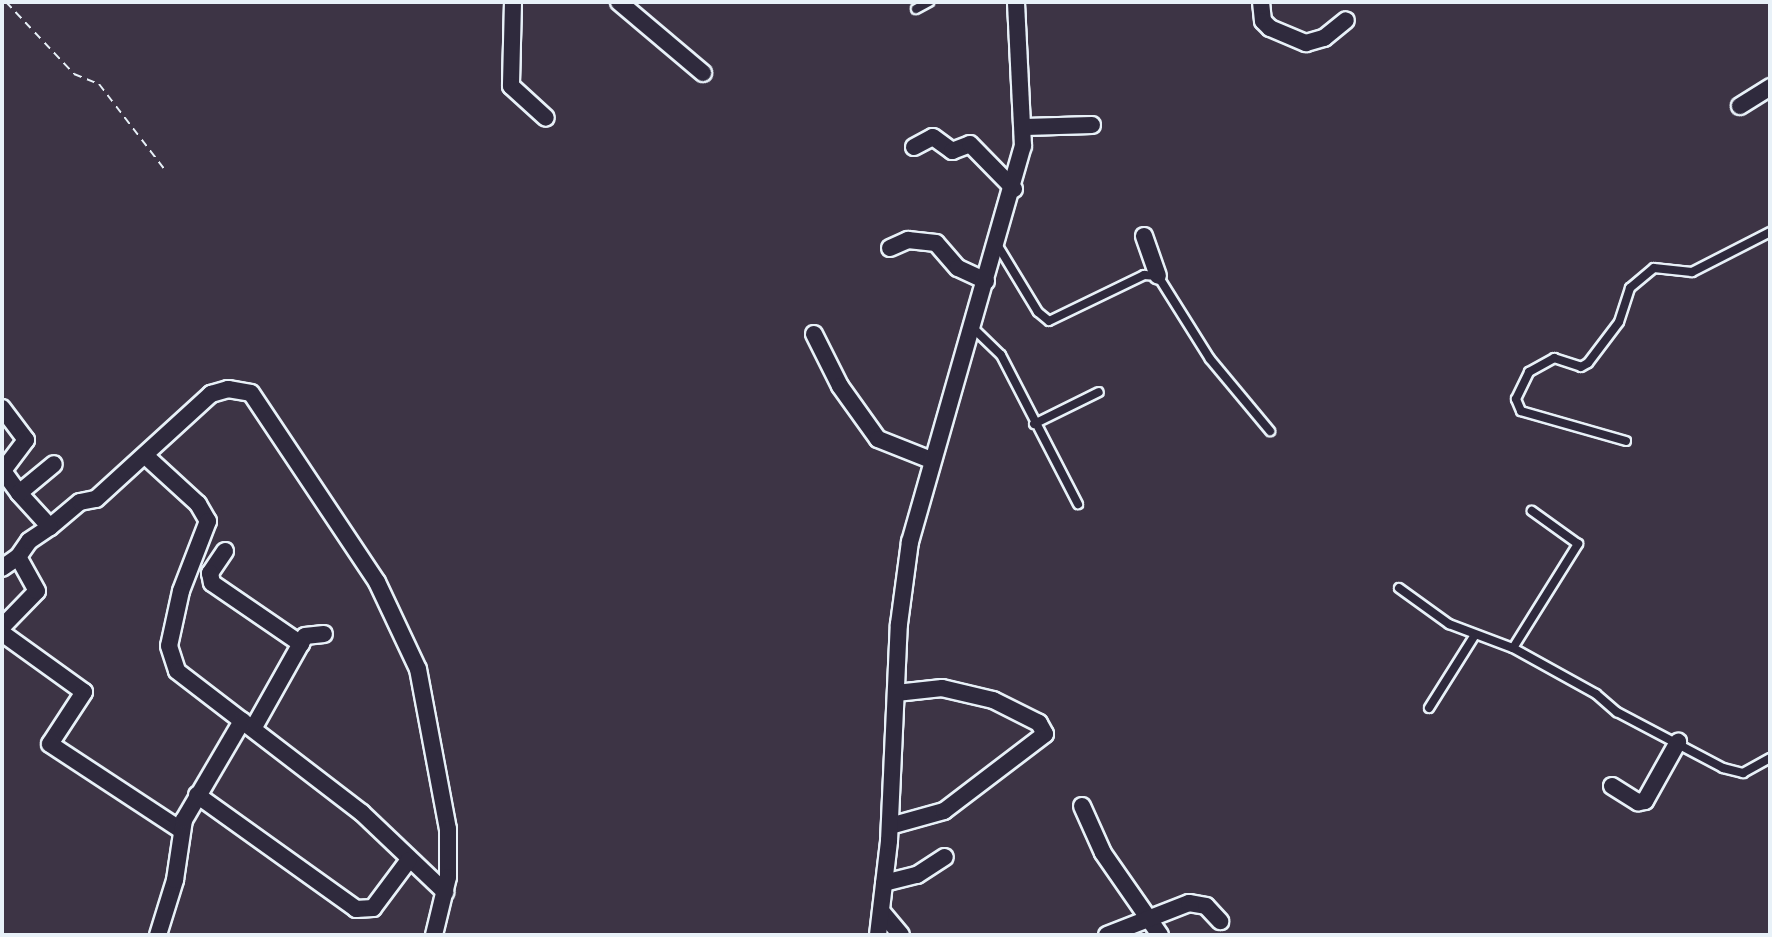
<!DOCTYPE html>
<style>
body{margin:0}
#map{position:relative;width:1772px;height:937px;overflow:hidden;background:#3d3445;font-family:Pangolin,sans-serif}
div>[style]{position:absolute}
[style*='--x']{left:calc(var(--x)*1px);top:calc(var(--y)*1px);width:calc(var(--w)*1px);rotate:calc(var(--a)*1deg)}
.path>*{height:2px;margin-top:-1px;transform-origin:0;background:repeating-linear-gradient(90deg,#e8f1f8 0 8px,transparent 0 14px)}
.roads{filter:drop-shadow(2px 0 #e8f1f8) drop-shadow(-2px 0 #e8f1f8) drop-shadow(0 2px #e8f1f8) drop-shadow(0 -2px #e8f1f8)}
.service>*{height:8px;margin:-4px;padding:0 4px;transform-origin:4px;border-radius:4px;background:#2f2a3d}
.minor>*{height:16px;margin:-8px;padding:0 8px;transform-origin:8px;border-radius:8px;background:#2f2a3d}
span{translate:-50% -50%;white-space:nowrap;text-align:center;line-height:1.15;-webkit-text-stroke:6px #2f2a3d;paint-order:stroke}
.frame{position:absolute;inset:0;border:4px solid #e8f1f8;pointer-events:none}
</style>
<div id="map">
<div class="path">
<div style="--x:6;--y:2;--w:99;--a:46.6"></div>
<div style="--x:74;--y:74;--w:27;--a:22"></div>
<div style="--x:99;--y:84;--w:108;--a:52.5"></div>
</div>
<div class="roads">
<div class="service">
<div style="--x:916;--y:9;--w:15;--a:-28"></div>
<div style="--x:998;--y:246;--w:77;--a:58.8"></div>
<div style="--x:1038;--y:312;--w:14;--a:39"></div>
<div style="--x:1049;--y:321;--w:106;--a:-25.8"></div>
<div style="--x:1144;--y:275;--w:14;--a:4"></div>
<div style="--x:1158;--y:276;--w:98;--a:57.9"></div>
<div style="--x:1210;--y:359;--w:94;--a:50.2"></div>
<div style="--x:972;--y:327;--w:40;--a:44"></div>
<div style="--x:1001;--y:355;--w:168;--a:62.7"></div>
<div style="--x:1034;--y:424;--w:72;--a:-26.2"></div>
<div style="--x:1626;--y:441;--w:109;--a:-164.1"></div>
<div style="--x:1521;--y:411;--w:13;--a:-113"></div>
<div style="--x:1516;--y:399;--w:30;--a:-64"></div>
<div style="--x:1529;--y:372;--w:29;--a:-29"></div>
<div style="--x:1554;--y:358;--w:28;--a:18"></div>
<div style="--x:1581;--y:367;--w:8;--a:-30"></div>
<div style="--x:1588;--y:363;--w:51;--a:-52.9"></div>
<div style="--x:1619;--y:322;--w:36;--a:-72"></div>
<div style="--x:1630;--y:288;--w:31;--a:-40"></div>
<div style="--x:1654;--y:268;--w:38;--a:6"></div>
<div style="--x:1692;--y:272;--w:88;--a:-27.1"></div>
<div style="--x:1399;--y:588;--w:62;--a:35.8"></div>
<div style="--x:1449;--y:624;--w:68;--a:20.6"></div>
<div style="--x:1513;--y:648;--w:95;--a:29"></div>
<div style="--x:1596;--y:694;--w:28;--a:41"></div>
<div style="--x:1617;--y:712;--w:120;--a:27.8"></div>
<div style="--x:1723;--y:768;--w:21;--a:14"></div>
<div style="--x:1743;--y:773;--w:31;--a:-29"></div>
<div style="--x:1513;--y:648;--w:123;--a:-58"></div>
<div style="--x:1578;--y:544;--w:57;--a:-144.3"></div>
<div style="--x:1429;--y:708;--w:86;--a:-57.8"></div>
</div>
<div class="minor">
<div style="--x:513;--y:2;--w:84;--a:91.4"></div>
<div style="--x:511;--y:86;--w:47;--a:42.4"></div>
<div style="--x:619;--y:2;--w:110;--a:40.2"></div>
<div style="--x:1261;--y:2;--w:19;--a:84"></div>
<div style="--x:1263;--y:21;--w:10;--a:45"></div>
<div style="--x:1270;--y:28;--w:39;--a:23"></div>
<div style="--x:1306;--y:43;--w:19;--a:-16"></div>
<div style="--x:1324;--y:38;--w:28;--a:-39"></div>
<div style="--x:1740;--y:106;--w:36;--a:-32"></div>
<div style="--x:1025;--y:127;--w:67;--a:-1.7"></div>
<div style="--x:914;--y:147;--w:21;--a:-28"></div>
<div style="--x:933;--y:137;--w:24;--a:36"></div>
<div style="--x:952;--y:151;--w:19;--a:-21"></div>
<div style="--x:970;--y:144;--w:63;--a:45.6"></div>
<div style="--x:1144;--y:236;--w:42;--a:70.7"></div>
<div style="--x:890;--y:248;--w:20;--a:-24"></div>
<div style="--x:908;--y:240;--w:28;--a:6"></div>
<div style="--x:936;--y:243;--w:33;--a:49"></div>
<div style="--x:958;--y:268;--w:31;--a:25"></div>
<div style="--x:814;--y:334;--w:58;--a:63.4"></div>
<div style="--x:840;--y:386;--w:65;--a:54.4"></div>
<div style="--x:878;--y:439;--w:57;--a:21.6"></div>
<div style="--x:2;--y:408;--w:40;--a:53"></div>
<div style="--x:26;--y:440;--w:39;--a:127"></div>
<div style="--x:3;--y:471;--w:27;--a:54"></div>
<div style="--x:150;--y:460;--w:65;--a:42.5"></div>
<div style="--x:198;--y:504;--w:20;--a:60"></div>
<div style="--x:208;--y:521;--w:75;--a:111.1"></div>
<div style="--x:181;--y:591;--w:56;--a:102.3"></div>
<div style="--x:169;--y:646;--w:26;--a:72"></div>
<div style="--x:177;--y:671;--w:233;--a:37.5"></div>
<div style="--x:362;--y:813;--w:115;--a:43.6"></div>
<div style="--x:50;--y:527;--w:39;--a:-40"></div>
<div style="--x:80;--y:502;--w:16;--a:-11"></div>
<div style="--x:96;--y:499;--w:156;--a:-42.4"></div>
<div style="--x:211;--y:394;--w:18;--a:-16"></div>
<div style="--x:228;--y:389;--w:23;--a:10"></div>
<div style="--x:251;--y:393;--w:227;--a:56.3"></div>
<div style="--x:377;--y:582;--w:96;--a:64.8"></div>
<div style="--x:418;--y:669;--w:163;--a:79.4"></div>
<div style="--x:448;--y:829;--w:48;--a:90"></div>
<div style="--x:448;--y:877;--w:60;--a:103.6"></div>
<div style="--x:225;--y:551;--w:27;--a:124"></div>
<div style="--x:210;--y:573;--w:10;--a:79"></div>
<div style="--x:212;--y:583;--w:108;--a:34.4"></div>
<div style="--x:2;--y:568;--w:19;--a:-35"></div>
<div style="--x:2;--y:627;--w:50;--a:-45.8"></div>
<div style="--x:37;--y:591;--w:39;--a:-119"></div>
<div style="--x:18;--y:557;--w:19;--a:-55"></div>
<div style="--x:29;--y:541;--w:25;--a:-34"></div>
<div style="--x:50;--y:527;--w:46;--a:-132.4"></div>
<div style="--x:19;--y:493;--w:45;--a:-39.6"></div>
<div style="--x:2;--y:633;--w:101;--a:35.7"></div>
<div style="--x:84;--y:692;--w:62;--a:123.2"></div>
<div style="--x:50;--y:744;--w:157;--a:33.3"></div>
<div style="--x:254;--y:727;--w:104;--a:-60.7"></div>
<div style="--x:305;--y:636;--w:19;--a:-6"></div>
<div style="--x:1612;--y:786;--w:31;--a:32"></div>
<div style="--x:1638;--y:802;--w:7;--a:-8"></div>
<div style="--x:1645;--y:801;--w:68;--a:-60.8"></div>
<div style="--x:197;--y:795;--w:196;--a:35.6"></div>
<div style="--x:356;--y:909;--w:17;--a:-3"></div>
<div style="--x:373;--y:908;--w:59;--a:-53.3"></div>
<div style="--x:1082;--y:806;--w:51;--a:65.9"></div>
<div style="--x:1103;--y:853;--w:100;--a:55.2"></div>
<div style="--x:890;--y:826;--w:56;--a:-15.5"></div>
<div style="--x:944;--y:811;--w:127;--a:-37.3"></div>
<div style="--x:1045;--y:734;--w:13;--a:-119"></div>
<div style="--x:1039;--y:723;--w:51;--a:-153.4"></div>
<div style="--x:993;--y:700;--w:52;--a:-166.8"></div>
<div style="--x:942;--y:688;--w:46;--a:173.8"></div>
<div style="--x:884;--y:883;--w:34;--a:-14"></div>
<div style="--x:917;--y:875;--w:33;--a:-33"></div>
<div style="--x:881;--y:911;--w:31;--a:50"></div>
<div style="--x:158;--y:935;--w:58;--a:-72.8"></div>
<div style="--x:175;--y:880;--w:61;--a:-81.5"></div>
<div style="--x:184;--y:820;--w:115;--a:-59.6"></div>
<div style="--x:878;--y:935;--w:95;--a:-83.3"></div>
<div style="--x:889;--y:841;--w:217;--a:-87.4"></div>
<div style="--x:899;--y:624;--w:83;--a:-82.4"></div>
<div style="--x:910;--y:542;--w:412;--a:-74.1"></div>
<div style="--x:1023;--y:146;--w:144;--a:-92.8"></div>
<div style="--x:1107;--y:935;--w:88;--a:-21.3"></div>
<div style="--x:1189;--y:903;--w:17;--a:10"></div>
<div style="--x:1206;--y:906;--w:21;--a:47"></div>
</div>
</div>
<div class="frame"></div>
</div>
